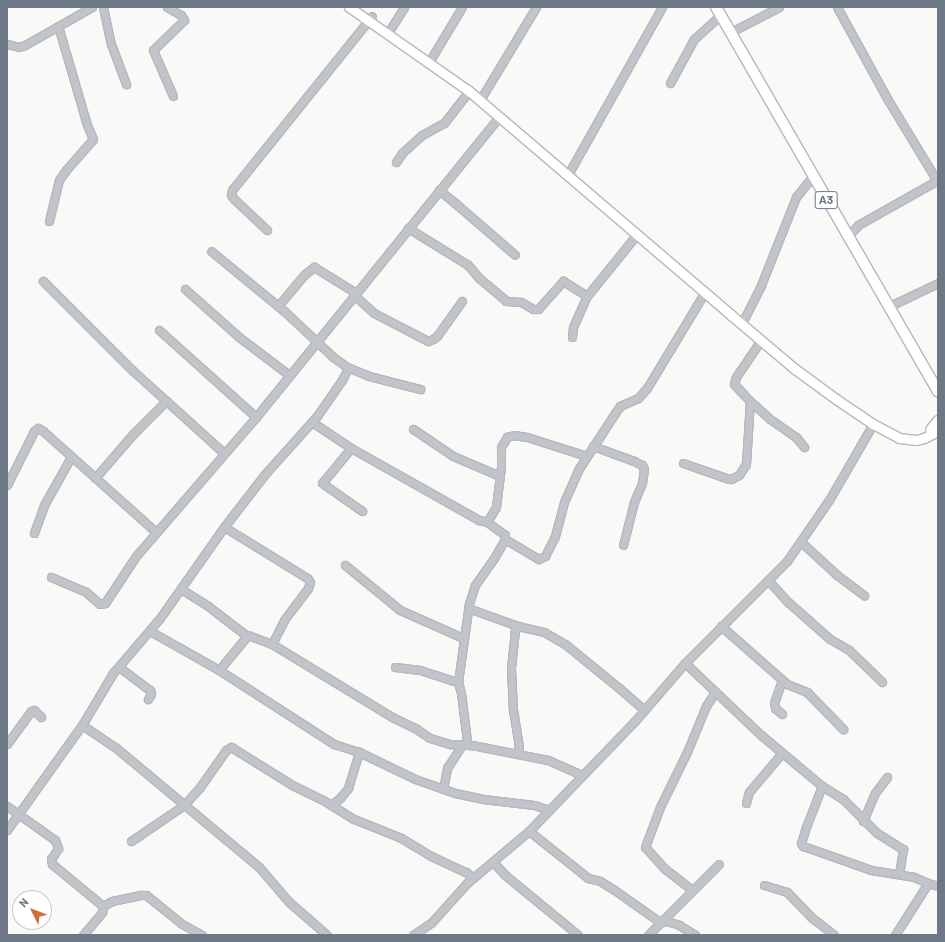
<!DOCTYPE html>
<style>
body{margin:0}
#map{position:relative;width:945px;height:942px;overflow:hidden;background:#f9f9f7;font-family:Barlow,sans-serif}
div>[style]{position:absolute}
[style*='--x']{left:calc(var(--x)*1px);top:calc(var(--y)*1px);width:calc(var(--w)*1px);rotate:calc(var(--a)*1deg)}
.roads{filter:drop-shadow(1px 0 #b5b8bc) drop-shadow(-1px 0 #b5b8bc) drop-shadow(0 1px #b5b8bc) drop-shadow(0 -1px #b5b8bc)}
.minor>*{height:7px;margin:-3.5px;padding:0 3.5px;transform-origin:3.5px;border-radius:3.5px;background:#c1c4c8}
.major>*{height:9px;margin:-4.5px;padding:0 4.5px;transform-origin:4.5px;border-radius:4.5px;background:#fff}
.highway>*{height:10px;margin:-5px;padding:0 5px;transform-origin:5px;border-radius:5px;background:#fff}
span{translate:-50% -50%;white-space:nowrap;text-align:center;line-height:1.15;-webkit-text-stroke:4px #fff;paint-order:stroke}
.shield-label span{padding:1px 3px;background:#fff;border:1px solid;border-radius:3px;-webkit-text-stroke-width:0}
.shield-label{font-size:12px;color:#6c7885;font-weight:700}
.frame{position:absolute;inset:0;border:8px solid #6c7885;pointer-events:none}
.north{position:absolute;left:12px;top:890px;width:40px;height:40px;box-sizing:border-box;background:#fff;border:1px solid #c4c9ce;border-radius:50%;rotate:312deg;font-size:11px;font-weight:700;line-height:16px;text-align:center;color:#6c7885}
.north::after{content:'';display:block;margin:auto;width:14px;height:18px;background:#d06c40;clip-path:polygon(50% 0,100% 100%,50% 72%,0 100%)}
</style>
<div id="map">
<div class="roads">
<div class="minor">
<div style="--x:103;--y:7;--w:38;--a:78"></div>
<div style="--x:111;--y:44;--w:43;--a:69.4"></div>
<div style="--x:167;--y:7;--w:16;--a:30"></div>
<div style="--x:181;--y:15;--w:6;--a:59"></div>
<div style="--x:184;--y:20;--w:43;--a:135.9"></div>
<div style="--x:153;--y:50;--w:50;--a:66.5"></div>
<div style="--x:837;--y:7;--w:106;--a:61.3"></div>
<div style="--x:888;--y:100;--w:95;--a:58.8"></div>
<div style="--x:391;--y:28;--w:25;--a:-58"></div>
<div style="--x:731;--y:32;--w:54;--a:-27.5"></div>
<div style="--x:7;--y:44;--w:12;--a:14"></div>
<div style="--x:19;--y:47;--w:6;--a:-18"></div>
<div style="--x:25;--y:45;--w:77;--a:-29.6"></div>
<div style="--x:432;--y:57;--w:58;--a:-59"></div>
<div style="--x:670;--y:83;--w:50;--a:-61.4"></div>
<div style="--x:694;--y:39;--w:36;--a:-42"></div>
<div style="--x:480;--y:100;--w:109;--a:-58.9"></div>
<div style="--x:396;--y:162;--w:11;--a:-56"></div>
<div style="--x:402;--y:153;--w:27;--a:-42"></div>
<div style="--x:422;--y:135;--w:25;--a:-29"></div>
<div style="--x:444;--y:123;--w:41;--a:-52"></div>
<div style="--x:570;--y:171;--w:188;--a:-60.7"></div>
<div style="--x:439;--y:190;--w:21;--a:39"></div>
<div style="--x:455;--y:203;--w:79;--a:40.9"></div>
<div style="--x:49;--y:221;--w:42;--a:-76.3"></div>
<div style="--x:59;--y:180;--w:12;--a:-55"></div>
<div style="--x:66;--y:170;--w:41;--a:-48.9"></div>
<div style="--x:93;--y:139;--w:15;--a:-113"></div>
<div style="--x:87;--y:125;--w:103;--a:-106.3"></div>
<div style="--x:408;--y:228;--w:70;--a:31.7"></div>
<div style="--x:468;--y:265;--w:17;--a:50"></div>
<div style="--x:479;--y:278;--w:35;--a:40"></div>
<div style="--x:506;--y:301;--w:15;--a:4"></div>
<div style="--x:521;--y:302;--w:14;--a:30"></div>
<div style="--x:533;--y:309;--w:5;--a:0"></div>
<div style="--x:538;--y:309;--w:38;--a:-48"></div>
<div style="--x:563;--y:281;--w:28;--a:32"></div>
<div style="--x:267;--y:230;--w:45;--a:-136.8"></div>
<div style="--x:234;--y:199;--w:5;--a:-127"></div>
<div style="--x:231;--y:195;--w:5;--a:-79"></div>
<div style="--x:232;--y:190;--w:223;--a:-51.2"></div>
<div style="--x:847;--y:237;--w:16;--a:-47"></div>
<div style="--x:858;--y:225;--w:92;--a:-29.4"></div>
<div style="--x:43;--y:281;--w:126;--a:45"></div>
<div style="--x:132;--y:370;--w:124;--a:42.1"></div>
<div style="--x:185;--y:289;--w:72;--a:41.6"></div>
<div style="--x:239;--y:337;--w:63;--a:37.2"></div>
<div style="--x:354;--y:295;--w:27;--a:42"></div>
<div style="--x:374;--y:313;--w:61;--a:27.4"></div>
<div style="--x:428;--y:341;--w:5;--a:-22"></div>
<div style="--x:433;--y:339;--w:5;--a:-37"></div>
<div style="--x:437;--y:336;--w:43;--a:-54.5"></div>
<div style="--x:278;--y:306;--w:40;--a:-50"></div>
<div style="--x:304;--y:275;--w:13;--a:-39"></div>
<div style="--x:314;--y:267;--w:49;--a:31.8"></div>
<div style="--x:889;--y:308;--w:6;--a:-39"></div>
<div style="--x:894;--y:304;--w:49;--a:-25.5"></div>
<div style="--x:744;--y:319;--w:38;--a:-63"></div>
<div style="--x:761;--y:285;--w:95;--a:-68.3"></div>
<div style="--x:796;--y:197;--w:27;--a:-51"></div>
<div style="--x:159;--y:330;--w:130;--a:41.9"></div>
<div style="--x:572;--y:337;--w:10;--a:-84"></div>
<div style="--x:573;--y:327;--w:34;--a:-66"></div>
<div style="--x:587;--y:296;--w:80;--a:-51.1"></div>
<div style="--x:761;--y:340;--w:45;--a:124"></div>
<div style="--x:736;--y:377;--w:7;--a:106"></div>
<div style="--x:734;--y:384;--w:23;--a:47"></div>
<div style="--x:750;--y:401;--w:27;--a:42"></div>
<div style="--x:770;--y:419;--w:32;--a:35"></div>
<div style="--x:796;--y:437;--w:13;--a:51"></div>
<div style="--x:347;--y:367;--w:24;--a:22"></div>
<div style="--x:369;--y:376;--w:53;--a:14.3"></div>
<div style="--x:312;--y:422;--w:47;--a:33.7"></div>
<div style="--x:351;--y:448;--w:147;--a:29.4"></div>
<div style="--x:479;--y:520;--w:8;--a:14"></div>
<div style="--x:487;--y:522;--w:22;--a:36"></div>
<div style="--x:505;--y:535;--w:4;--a:90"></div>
<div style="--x:505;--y:539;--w:22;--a:120"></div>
<div style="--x:494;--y:558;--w:33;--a:125"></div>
<div style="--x:475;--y:585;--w:19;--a:108"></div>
<div style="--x:469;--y:603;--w:80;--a:97.9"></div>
<div style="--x:458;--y:682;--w:11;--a:75"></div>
<div style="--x:461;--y:693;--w:48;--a:82.9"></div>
<div style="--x:467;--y:741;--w:5;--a:127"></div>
<div style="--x:413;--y:429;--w:48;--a:34"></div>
<div style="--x:453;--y:456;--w:51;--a:23.1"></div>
<div style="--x:593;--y:446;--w:44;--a:20.1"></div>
<div style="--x:634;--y:461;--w:9;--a:27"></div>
<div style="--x:642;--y:465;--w:4;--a:63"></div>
<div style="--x:644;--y:469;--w:14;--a:98"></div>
<div style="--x:642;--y:483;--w:21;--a:113"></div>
<div style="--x:634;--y:502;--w:44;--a:104.3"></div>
<div style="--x:351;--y:448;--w:45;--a:129.6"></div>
<div style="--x:322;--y:483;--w:49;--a:35"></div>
<div style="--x:683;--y:463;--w:46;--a:19.2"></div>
<div style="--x:726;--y:478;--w:5;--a:11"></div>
<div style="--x:731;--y:479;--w:9;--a:-27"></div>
<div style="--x:739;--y:475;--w:13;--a:-58"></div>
<div style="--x:746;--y:464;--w:63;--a:-86.4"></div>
<div style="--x:95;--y:478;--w:58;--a:-49.2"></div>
<div style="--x:133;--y:434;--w:47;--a:-45"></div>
<div style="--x:7;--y:485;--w:60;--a:-63.4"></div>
<div style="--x:34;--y:431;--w:5;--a:-37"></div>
<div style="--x:38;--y:428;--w:6;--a:31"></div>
<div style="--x:43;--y:431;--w:152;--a:41.8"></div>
<div style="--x:487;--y:522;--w:17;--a:-59"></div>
<div style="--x:496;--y:507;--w:38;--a:-83"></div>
<div style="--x:501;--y:469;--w:22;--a:-90"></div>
<div style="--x:501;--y:447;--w:12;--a:-59"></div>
<div style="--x:507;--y:437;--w:7;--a:-16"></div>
<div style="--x:514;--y:435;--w:13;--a:9"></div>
<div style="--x:527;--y:437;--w:63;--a:17.6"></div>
<div style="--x:34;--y:533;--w:30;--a:-70"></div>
<div style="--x:44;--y:505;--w:55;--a:-60.6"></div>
<div style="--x:505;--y:539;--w:39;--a:31"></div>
<div style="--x:538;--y:559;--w:8;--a:-23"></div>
<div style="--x:545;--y:556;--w:22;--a:-63"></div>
<div style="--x:555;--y:536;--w:35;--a:-75"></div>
<div style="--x:564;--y:502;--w:35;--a:-66"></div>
<div style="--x:578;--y:470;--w:68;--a:-57"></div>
<div style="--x:615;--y:413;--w:9;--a:-54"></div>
<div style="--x:620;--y:406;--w:20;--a:-24"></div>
<div style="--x:638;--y:398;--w:13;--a:-48"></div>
<div style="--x:647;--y:388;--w:112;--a:-58.9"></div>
<div style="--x:801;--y:542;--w:49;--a:42.5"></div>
<div style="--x:837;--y:575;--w:34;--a:37"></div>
<div style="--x:345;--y:565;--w:71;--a:39.3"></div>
<div style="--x:400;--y:610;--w:69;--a:24"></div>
<div style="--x:51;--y:577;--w:38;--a:23"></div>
<div style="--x:86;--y:592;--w:18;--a:41"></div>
<div style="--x:100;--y:604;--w:5;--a:-11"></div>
<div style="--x:105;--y:603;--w:56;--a:-56.6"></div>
<div style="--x:136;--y:556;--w:184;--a:-49.2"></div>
<div style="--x:256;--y:417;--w:386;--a:-51"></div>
<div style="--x:768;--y:580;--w:30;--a:48"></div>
<div style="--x:788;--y:602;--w:56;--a:41.4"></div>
<div style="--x:830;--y:639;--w:22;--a:30"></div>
<div style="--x:849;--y:650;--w:46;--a:44.1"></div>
<div style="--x:181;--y:589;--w:32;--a:32"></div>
<div style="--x:208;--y:606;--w:49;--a:37.6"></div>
<div style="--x:468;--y:608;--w:53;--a:19.8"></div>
<div style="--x:721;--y:626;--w:88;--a:41.3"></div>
<div style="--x:787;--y:684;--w:22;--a:22"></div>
<div style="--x:807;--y:692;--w:52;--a:45.8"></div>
<div style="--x:150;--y:631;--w:79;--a:29.5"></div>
<div style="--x:219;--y:670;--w:137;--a:32.8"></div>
<div style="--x:334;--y:744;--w:26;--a:18"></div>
<div style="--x:359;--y:752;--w:62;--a:25.7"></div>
<div style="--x:415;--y:779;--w:42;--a:19.3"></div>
<div style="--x:455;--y:793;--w:29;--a:12"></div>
<div style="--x:483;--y:799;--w:51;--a:6.7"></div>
<div style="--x:534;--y:805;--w:16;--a:18"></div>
<div style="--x:272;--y:644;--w:140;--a:31.3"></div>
<div style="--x:392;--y:717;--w:25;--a:26"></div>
<div style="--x:415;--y:728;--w:18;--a:34"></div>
<div style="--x:430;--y:738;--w:21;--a:17"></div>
<div style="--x:450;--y:744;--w:22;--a:3"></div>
<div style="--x:472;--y:745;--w:77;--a:11.2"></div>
<div style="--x:548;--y:760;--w:37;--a:24"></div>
<div style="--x:685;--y:663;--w:105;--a:43.5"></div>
<div style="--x:761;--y:735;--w:80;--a:39.9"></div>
<div style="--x:822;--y:786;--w:25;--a:32"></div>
<div style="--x:843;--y:799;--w:48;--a:45"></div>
<div style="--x:877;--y:833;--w:31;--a:32"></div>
<div style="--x:903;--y:849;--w:25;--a:99"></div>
<div style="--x:119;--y:667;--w:39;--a:37"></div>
<div style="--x:150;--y:690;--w:4;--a:76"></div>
<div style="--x:151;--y:694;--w:6;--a:121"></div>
<div style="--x:395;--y:667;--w:25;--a:7"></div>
<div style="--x:420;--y:670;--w:40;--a:18"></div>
<div style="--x:219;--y:670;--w:45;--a:-50.4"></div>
<div style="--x:248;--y:635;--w:26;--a:21"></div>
<div style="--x:272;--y:644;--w:27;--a:-63"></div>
<div style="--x:284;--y:620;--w:40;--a:-53"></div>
<div style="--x:308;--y:588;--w:6;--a:-72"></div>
<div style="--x:310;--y:582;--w:5;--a:-127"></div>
<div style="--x:307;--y:578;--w:97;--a:-148.4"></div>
<div style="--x:782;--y:714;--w:9;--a:-139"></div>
<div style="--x:775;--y:708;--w:5;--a:-101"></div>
<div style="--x:774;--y:703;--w:24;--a:-71"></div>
<div style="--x:82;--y:725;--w:40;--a:34"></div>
<div style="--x:115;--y:747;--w:187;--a:39.8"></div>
<div style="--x:259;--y:867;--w:46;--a:49.4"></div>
<div style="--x:289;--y:902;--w:50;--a:41"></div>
<div style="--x:7;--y:744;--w:41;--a:-54"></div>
<div style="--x:31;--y:711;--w:3;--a:-18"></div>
<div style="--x:34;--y:710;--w:10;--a:45"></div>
<div style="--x:517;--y:754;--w:7;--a:-74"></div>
<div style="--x:519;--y:747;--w:36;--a:-99"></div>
<div style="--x:513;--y:711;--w:43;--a:-92.7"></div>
<div style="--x:511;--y:668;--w:38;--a:-84"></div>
<div style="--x:515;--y:630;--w:5;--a:-53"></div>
<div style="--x:518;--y:626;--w:27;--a:13"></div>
<div style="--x:544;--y:632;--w:24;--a:30"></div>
<div style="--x:565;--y:644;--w:70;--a:39.2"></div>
<div style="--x:619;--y:688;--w:33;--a:41"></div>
<div style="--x:822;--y:786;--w:44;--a:111.3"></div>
<div style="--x:806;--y:827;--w:17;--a:107"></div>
<div style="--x:801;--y:843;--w:4;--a:56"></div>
<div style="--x:803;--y:846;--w:72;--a:19.4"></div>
<div style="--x:871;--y:870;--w:44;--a:9.2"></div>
<div style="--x:914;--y:877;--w:15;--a:23"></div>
<div style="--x:928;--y:883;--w:62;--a:122.4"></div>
<div style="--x:443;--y:789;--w:21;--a:-79"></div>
<div style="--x:447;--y:768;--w:27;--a:-57"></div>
<div style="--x:746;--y:803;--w:11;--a:-75"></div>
<div style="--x:749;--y:792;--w:51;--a:-49.8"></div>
<div style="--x:331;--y:805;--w:11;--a:-38"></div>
<div style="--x:340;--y:798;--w:13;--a:-51"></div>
<div style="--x:348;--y:788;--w:38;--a:-73"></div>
<div style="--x:7;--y:806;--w:59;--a:35.3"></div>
<div style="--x:55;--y:840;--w:9;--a:69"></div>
<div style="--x:58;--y:848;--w:13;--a:122"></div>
<div style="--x:51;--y:859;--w:5;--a:79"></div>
<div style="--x:52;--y:864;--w:66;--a:39.5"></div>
<div style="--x:103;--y:906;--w:10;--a:-29"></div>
<div style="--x:112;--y:901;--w:30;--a:-12"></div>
<div style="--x:141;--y:895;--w:5;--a:0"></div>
<div style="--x:146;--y:895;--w:46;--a:38.9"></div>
<div style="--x:182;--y:924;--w:23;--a:29"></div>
<div style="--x:863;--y:821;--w:30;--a:-67"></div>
<div style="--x:875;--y:793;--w:20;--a:-53"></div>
<div style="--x:7;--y:830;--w:129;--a:-54.5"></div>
<div style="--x:82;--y:725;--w:61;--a:-59.2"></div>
<div style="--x:113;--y:673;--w:72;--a:-49.5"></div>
<div style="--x:160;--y:618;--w:111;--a:-54.9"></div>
<div style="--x:224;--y:527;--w:67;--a:-52.3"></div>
<div style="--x:265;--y:474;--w:78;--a:-48.1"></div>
<div style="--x:317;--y:416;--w:44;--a:-55.2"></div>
<div style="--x:342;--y:380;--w:11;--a:-63"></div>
<div style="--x:347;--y:370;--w:3;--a:-90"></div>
<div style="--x:347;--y:367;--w:19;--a:-144"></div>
<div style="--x:332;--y:356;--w:66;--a:-136.8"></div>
<div style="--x:284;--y:311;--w:94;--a:-140.6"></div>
<div style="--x:529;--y:831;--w:75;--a:38.5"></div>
<div style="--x:588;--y:878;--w:12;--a:14"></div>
<div style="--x:600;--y:881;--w:15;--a:32"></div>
<div style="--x:613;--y:889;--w:57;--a:35.1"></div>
<div style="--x:660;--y:922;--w:7;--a:-8"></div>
<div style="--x:667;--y:921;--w:13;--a:18"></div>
<div style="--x:679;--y:925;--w:19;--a:32"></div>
<div style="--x:131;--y:841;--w:64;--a:-34.2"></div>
<div style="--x:184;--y:805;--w:24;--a:-48"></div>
<div style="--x:200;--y:787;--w:45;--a:-54.9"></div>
<div style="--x:226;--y:750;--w:6;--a:-31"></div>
<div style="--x:231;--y:747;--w:72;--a:31.9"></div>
<div style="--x:292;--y:785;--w:34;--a:26"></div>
<div style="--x:323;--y:800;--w:36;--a:32"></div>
<div style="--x:354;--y:819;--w:51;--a:22"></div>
<div style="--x:401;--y:838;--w:35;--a:31"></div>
<div style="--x:431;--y:856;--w:38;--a:25"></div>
<div style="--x:466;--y:872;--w:9;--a:41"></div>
<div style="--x:493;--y:862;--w:18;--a:47"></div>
<div style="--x:505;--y:875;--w:94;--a:39.4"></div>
<div style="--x:928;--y:883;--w:10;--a:17"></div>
<div style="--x:764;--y:885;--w:24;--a:17"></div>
<div style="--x:787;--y:892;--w:35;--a:46"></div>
<div style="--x:811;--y:917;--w:29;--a:38"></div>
<div style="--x:692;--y:890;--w:36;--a:-142"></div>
<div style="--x:664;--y:868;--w:28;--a:-132"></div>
<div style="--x:645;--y:847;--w:43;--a:-69.4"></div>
<div style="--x:660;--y:807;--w:61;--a:-63.9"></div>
<div style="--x:687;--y:752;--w:50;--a:-67.6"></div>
<div style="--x:706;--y:706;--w:17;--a:-57"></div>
<div style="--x:83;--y:935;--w:30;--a:-50"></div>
<div style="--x:102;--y:912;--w:6;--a:-81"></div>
<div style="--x:413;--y:935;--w:22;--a:-34"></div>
<div style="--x:431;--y:923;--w:54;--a:-48"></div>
<div style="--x:467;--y:883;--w:81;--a:-40"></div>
<div style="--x:529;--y:831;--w:151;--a:-46.1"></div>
<div style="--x:634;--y:722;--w:78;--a:-49.2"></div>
<div style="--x:685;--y:663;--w:144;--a:-45"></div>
<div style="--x:787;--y:561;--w:74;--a:-55.5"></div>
<div style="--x:829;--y:500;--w:88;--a:-59.9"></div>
<div style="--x:648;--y:935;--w:100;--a:-45"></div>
</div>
<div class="major">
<div style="--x:349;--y:7;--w:146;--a:35"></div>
<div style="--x:469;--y:91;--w:345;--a:40.5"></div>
<div style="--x:731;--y:315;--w:84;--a:40.2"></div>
<div style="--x:795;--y:369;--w:51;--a:36.2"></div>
<div style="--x:836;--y:399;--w:45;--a:34"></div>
<div style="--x:873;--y:424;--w:30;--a:28"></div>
<div style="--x:899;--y:438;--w:17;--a:7"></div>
<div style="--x:916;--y:440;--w:8;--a:-14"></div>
<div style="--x:924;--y:438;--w:16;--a:-27"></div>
</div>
<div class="highway">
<div style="--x:716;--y:7;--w:444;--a:60"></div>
<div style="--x:931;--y:430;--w:11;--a:-52"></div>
</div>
</div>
<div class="shield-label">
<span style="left:826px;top:200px">A3</span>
</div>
<div class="frame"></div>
<div class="north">N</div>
</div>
